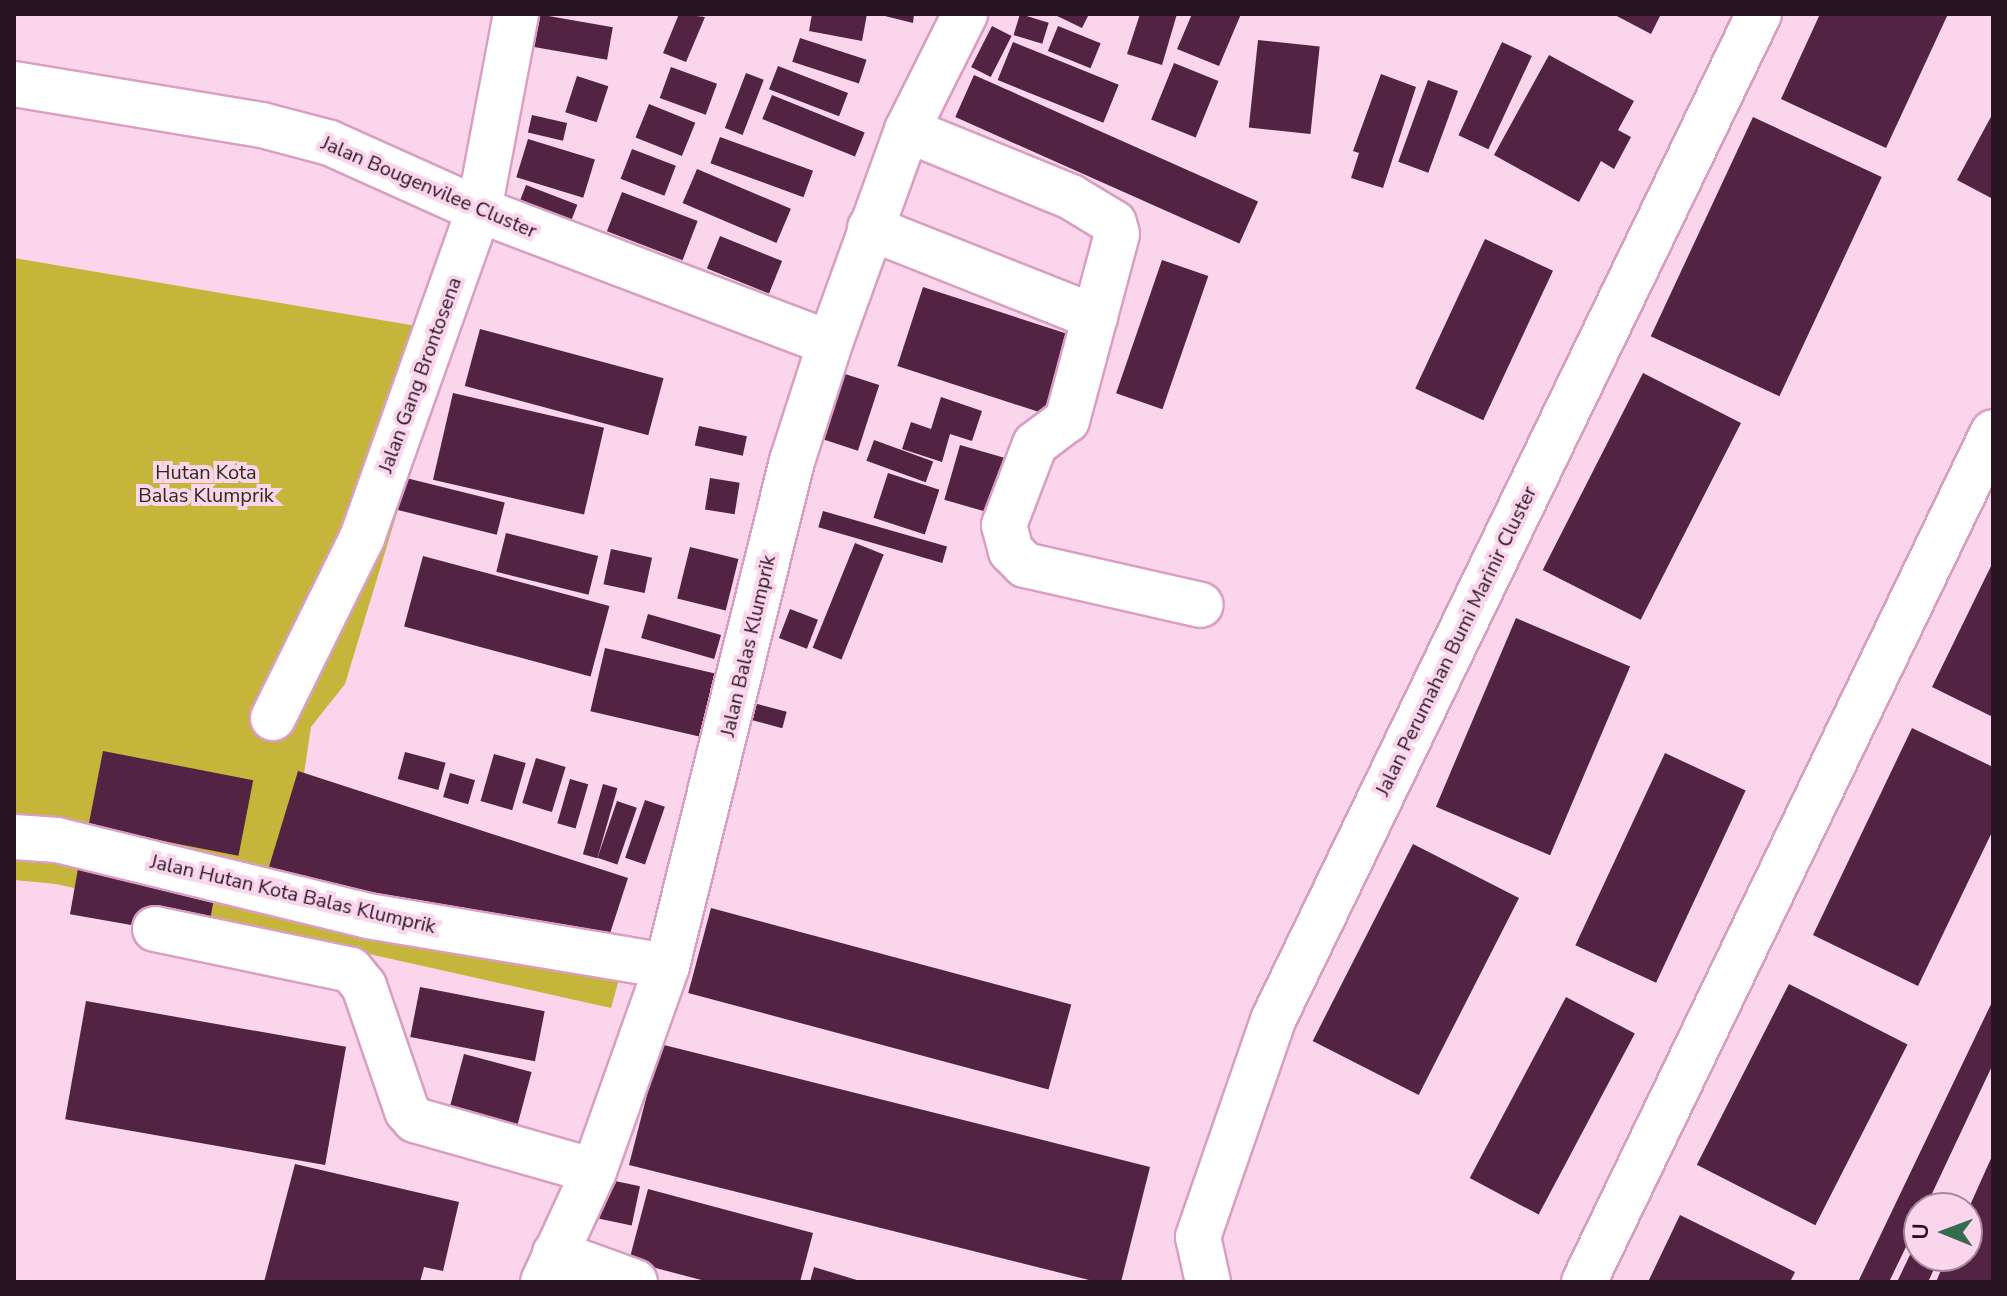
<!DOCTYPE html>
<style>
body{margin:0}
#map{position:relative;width:2007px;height:1296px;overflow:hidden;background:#fad5eb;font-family:"Nunito Sans",sans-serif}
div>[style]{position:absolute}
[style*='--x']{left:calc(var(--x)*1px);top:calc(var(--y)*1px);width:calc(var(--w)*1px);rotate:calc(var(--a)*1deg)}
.green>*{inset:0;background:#c6b53b}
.building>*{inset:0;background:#532343;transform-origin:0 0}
.roads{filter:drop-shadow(2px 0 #d99fc3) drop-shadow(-2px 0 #d99fc3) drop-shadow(0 2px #d99fc3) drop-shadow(0 -2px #d99fc3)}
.minor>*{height:44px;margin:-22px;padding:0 22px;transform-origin:22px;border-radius:22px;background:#fff}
span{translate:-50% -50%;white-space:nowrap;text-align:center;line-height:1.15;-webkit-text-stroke:8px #fad5eb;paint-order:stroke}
.street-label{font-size:20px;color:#291422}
.park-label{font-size:20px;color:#2f2c16}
.frame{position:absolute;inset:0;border:16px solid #291422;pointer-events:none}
.north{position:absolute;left:1903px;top:1192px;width:80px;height:80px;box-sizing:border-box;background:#fad5eb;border:2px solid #a6889b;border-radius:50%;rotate:271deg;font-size:22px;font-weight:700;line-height:32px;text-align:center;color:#291422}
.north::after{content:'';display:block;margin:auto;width:28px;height:36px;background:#346b51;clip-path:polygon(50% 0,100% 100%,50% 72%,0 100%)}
</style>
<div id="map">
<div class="green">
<div style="clip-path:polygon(14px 258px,452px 332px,345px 684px,311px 727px,290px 867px,630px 940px,611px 1008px,56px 884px,14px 880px)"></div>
</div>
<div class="building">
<div style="left:537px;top:14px;width:77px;height:33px;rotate:10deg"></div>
<div style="clip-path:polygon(679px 14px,705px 17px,686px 62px,663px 53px)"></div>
<div style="clip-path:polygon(812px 14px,867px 14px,862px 41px,809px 31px)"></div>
<div style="clip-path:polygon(877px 14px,914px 14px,913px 23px)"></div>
<div style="left:1020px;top:14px;width:30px;height:22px;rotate:17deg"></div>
<div style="clip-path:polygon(1053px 14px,1089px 14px,1082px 28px)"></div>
<div style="clip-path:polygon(1140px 14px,1177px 14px,1162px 65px,1127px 54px)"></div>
<div style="clip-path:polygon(1192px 14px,1241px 14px,1219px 66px,1177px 49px)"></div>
<div style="clip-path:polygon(1613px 14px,1661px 14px,1651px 34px)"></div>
<div style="clip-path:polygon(1820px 14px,1948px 14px,1886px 148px,1781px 99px)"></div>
<div style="left:992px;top:26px;width:22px;height:46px;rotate:27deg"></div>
<div style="left:1058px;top:26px;width:46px;height:27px;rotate:22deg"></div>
<div style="left:800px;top:38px;width:70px;height:25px;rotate:18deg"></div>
<div style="left:1258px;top:40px;width:62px;height:88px;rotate:6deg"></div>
<div style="left:1013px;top:42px;width:114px;height:41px;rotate:22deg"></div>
<div style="left:1502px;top:42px;width:33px;height:103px;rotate:25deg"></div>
<div style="clip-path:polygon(1549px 55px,1634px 101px,1618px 130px,1631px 137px,1614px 169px,1601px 161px,1579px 202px,1494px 155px)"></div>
<div style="left:1174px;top:63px;width:48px;height:61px;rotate:22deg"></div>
<div style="left:778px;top:66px;width:75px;height:25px;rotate:21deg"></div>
<div style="left:671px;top:67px;width:49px;height:33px;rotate:20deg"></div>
<div style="left:746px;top:73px;width:19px;height:59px;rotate:21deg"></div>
<div style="clip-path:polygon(1381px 74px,1416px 87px,1383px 188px,1351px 178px,1359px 153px,1353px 151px)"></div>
<div style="left:974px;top:75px;width:311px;height:46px;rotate:24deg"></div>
<div style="left:577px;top:76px;width:33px;height:38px;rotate:18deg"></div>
<div style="left:1428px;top:80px;width:32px;height:87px;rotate:20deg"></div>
<div style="left:772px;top:95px;width:100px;height:26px;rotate:22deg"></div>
<div style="left:649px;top:104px;width:50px;height:36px;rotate:22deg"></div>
<div style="clip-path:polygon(1993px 113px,1993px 199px,1957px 180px)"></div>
<div style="left:532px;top:115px;width:36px;height:18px;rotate:13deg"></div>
<div style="left:1753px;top:117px;width:142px;height:242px;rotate:25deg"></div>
<div style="left:720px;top:137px;width:99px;height:28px;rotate:20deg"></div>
<div style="left:528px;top:139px;width:70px;height:40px;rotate:17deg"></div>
<div style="left:632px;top:149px;width:47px;height:32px;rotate:21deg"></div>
<div style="left:697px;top:169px;width:102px;height:37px;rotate:23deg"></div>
<div style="left:526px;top:185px;width:55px;height:37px;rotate:21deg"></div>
<div style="left:622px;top:192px;width:81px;height:42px;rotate:21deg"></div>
<div style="left:720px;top:236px;width:67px;height:35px;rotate:22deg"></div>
<div style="left:1485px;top:239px;width:75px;height:165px;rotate:25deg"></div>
<div style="left:1162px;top:260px;width:49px;height:141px;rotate:19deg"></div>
<div style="left:923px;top:287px;width:167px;height:83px;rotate:18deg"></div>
<div style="left:480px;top:329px;width:190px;height:59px;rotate:15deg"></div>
<div style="left:1643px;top:373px;width:110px;height:221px;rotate:27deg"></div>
<div style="left:845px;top:374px;width:36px;height:69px;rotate:18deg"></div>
<div style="left:453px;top:393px;width:155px;height:89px;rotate:13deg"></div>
<div style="clip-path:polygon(941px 397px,982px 411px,972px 441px,950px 434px,942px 462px,902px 449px,911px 422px,931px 429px)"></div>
<div style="left:699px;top:426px;width:49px;height:20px;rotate:12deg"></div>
<div style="left:874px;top:440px;width:63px;height:22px;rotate:20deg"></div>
<div style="left:960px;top:445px;width:64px;height:57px;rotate:16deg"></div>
<div style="left:888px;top:473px;width:54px;height:47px;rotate:18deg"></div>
<div style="left:398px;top:476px;width:110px;height:33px;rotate:14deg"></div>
<div style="left:710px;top:478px;width:30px;height:32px;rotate:9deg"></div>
<div style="left:823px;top:511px;width:129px;height:17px;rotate:16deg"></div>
<div style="left:506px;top:533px;width:95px;height:40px;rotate:14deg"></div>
<div style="left:855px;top:543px;width:31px;height:113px;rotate:22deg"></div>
<div style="left:690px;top:547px;width:50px;height:53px;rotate:14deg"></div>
<div style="left:611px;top:549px;width:42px;height:36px;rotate:12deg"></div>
<div style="left:423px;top:556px;width:193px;height:73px;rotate:15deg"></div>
<div style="clip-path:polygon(1993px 562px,1993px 717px,1932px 687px)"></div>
<div style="left:790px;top:609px;width:30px;height:31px;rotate:21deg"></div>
<div style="left:648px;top:614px;width:76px;height:25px;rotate:16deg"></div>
<div style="left:1516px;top:618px;width:124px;height:205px;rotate:23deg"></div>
<div style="left:605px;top:648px;width:114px;height:65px;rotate:13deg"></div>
<div style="left:750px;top:702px;width:38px;height:17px;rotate:15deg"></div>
<div style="clip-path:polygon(1912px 728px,1993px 767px,1993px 830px,1918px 986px,1813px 935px)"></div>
<div style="left:103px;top:751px;width:153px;height:77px;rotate:11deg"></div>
<div style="left:405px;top:752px;width:42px;height:28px;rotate:15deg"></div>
<div style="left:1665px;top:753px;width:89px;height:212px;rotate:25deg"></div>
<div style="left:494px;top:754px;width:33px;height:49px;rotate:16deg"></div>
<div style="left:536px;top:758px;width:31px;height:47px;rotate:17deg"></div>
<div style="clip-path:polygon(298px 771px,628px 878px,603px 955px,265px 880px)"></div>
<div style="left:450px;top:773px;width:26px;height:25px;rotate:16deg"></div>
<div style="left:570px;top:779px;width:19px;height:46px;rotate:16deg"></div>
<div style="left:603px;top:784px;width:15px;height:73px;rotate:16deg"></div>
<div style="left:645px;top:800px;width:21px;height:61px;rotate:19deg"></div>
<div style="left:617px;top:801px;width:21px;height:60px;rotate:19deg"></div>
<div style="left:1413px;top:844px;width:119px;height:221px;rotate:27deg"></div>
<div style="left:79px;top:863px;width:139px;height:52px;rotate:10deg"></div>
<div style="left:711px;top:908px;width:373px;height:88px;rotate:15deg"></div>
<div style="left:1789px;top:984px;width:133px;height:203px;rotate:27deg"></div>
<div style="left:420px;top:987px;width:127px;height:51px;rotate:11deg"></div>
<div style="left:1566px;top:997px;width:78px;height:205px;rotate:28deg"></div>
<div style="clip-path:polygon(1993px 1000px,1993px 1064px,1929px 1200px,1919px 1208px,1919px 1220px,1889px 1282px,1858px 1282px)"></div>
<div style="left:86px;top:1001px;width:264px;height:120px;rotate:10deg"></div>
<div style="clip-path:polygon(660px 1044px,1150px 1167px,1121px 1282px,1097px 1282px,629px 1165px)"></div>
<div style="left:464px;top:1054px;width:70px;height:72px;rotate:15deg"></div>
<div style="clip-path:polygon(1993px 1154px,1993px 1282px,1936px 1282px,1947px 1256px,1967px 1256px,1967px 1212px)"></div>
<div style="clip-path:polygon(295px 1164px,459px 1202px,443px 1271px,424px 1267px,420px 1282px,264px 1282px)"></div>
<div style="left:596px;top:1177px;width:45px;height:40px;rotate:12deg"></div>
<div style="clip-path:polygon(648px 1189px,813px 1233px,800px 1282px,709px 1282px,629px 1261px)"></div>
<div style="clip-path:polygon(1680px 1215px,1795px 1272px,1790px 1282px,1648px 1282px)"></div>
<div style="clip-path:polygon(1919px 1236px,1919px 1256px,1940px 1256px,1928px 1282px,1897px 1282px)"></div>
<div style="clip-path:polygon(814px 1267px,860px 1281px,860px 1282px,810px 1282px)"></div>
</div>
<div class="roads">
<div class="minor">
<div style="--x:14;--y:84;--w:251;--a:9.4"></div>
<div style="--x:262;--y:125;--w:70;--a:14.8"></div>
<div style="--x:330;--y:143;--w:163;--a:24.2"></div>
<div style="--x:479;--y:210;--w:375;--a:20.8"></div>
<div style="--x:907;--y:130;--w:177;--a:22.2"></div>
<div style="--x:1071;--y:197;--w:50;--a:31.2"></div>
<div style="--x:1114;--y:223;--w:11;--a:75"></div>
<div style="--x:1117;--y:234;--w:193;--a:105"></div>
<div style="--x:1067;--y:420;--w:40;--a:143"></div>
<div style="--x:1035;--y:444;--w:87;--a:110.9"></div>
<div style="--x:1004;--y:525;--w:27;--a:75"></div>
<div style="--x:1011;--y:551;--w:20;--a:45"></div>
<div style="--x:1025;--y:565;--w:180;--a:12.8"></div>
<div style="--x:870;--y:228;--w:242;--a:21.6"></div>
<div style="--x:273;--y:718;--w:201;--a:-63.7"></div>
<div style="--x:362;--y:538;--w:348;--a:-70.4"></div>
<div style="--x:479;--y:210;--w:199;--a:-79.3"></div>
<div style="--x:14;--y:837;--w:43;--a:4"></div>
<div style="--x:57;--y:840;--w:320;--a:13.7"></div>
<div style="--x:368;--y:916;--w:303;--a:9.5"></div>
<div style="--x:155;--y:929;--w:200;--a:11.8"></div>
<div style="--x:351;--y:970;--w:21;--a:51"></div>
<div style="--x:364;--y:986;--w:132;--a:71"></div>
<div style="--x:407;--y:1111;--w:12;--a:48"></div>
<div style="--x:415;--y:1120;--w:186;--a:15.9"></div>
<div style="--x:555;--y:1253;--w:85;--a:19.9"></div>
<div style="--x:543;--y:1282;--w:122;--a:-65.3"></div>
<div style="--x:594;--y:1171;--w:218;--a:-70.4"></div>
<div style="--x:667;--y:966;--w:520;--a:-76.1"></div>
<div style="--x:792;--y:461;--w:124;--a:-72.1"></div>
<div style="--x:830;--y:343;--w:226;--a:-70.1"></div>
<div style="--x:907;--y:130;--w:130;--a:-63.4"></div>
<div style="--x:1208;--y:1282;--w:46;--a:-102.5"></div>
<div style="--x:1198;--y:1237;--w:232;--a:-70.9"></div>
<div style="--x:1274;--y:1018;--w:1115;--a:-64.22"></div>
<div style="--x:1584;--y:1282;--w:943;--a:-64.3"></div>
</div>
</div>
<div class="street-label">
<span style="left:429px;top:187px;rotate:23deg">Jalan Bougenvilee Cluster</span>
<span style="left:420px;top:375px;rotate:-70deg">Jalan Gang Brontosena</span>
<span style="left:1456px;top:641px;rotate:-64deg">Jalan Perumahan Bumi Marinir Cluster</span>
<span style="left:748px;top:646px;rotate:-77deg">Jalan Balas Klumprik</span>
<span style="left:293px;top:894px;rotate:13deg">Jalan Hutan Kota Balas Klumprik</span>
</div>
<div class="park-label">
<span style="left:206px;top:484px">Hutan Kota<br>Balas Klumprik</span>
</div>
<div class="frame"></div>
<div class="north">U</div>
</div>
